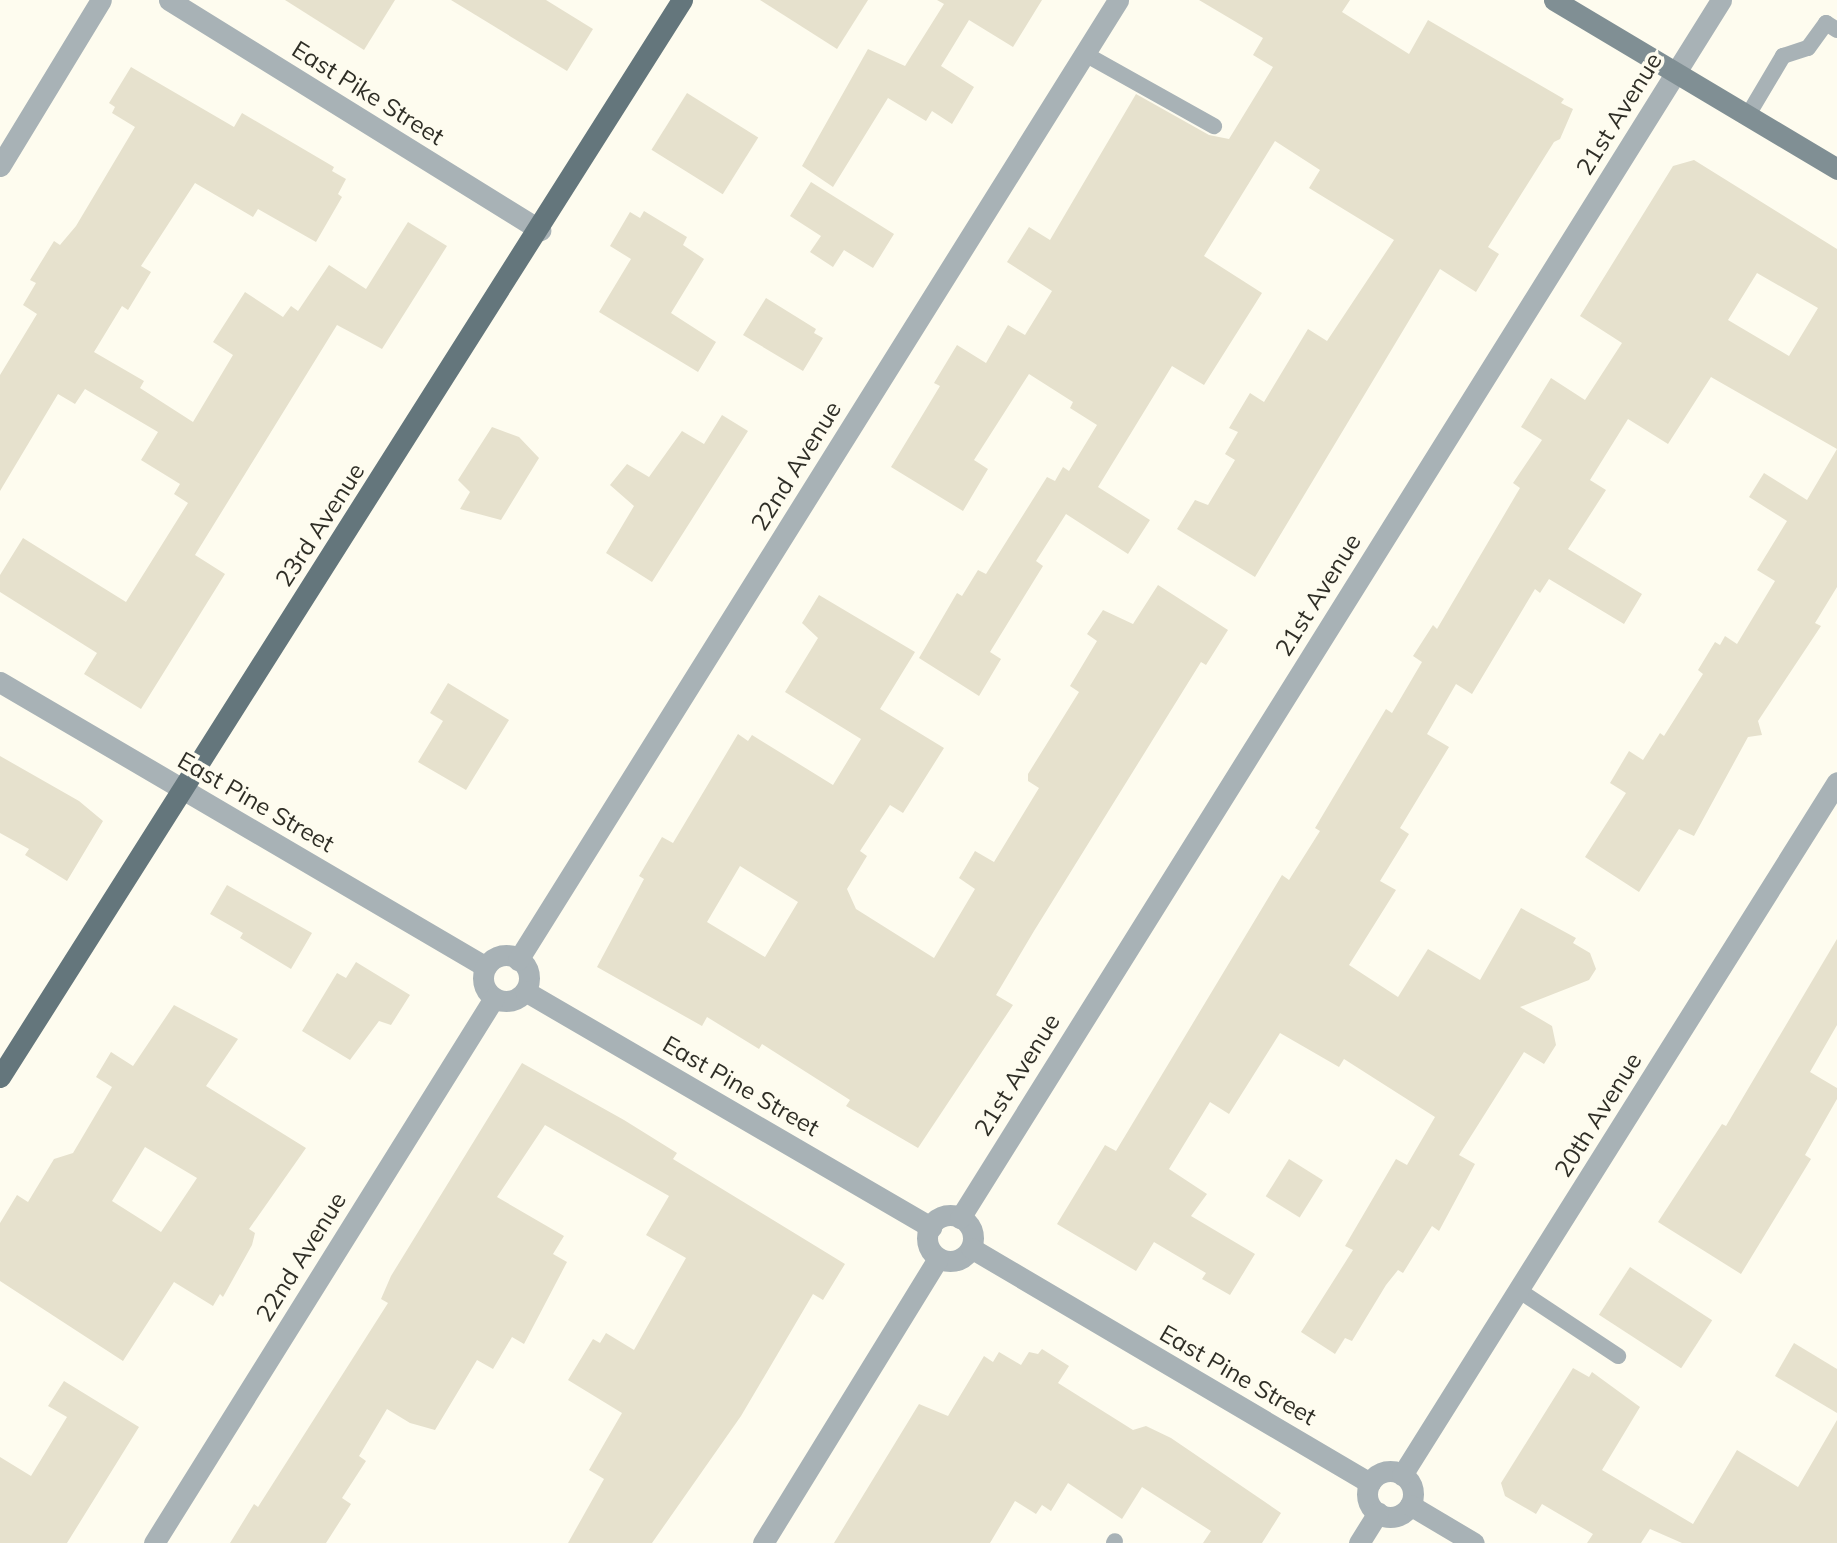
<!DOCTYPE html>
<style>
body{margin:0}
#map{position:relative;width:1837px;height:1543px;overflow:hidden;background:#fefcef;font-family:Mulish,sans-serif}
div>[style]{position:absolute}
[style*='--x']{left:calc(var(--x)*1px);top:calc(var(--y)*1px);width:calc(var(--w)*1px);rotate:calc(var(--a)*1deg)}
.building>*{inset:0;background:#e6e1cd;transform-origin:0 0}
.lane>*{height:16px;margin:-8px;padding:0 8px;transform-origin:8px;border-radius:8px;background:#a8b2b6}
.street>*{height:21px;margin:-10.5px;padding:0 10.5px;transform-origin:10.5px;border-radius:10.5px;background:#a8b2b6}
.street>.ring{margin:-10.5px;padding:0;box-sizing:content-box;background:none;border:21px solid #a8b2b6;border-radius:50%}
.secondary>*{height:21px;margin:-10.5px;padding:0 10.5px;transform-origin:10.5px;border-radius:10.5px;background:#808f94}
.primary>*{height:21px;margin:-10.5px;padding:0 10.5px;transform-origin:10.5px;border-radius:10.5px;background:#64767c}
span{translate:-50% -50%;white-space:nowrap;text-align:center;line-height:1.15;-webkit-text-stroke:7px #fefcef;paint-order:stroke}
.street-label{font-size:24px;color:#2f2e26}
</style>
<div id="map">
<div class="building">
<div style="clip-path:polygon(285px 0,395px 0,364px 50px)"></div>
<div style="clip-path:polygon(451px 0,546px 0,593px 29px,567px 71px)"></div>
<div style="clip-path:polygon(760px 0,868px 0,837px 49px)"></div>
<div style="clip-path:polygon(937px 0,1042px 0,1013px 47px,969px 20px,941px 66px,974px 87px,952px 124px,932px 111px,926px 121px,888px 98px,833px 187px,802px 166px,868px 49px,905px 66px,944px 4px)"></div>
<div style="clip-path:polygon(1199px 0,1350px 0,1342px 12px,1409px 54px,1428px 20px,1564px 99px,1561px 103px,1573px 109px,1560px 139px,1554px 142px,1488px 247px,1499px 254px,1476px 292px,1440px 269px,1255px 577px,1177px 529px,1195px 500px,1208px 505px,1235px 460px,1225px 454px,1238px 432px,1229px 428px,1250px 393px,1264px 402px,1308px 329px,1327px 341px,1394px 240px,1309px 188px,1320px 170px,1275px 141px,1204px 256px,1262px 293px,1204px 385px,1172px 366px,1098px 487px,1150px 520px,1128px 554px,1066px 514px,1036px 561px,1043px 566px,990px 652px,1001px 659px,979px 696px,919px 658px,957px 593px,962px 596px,978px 570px,986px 574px,1047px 477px,1055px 481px,1063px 467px,1069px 471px,1097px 425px,1070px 408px,1073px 402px,1029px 374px,974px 460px,988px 469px,963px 511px,891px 467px,940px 386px,934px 383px,957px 345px,986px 363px,1008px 325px,1025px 335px,1052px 291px,1007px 262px,1029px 227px,1050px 240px,1136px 94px,1209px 135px,1229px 139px,1273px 67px,1253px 55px,1263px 38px)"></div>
<div style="clip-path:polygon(131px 67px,234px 127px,242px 113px,334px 167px,332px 171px,346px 179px,338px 194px,342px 197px,316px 242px,258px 209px,253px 217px,195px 183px,141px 266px,151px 272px,128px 310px,122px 306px,94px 352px,144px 381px,140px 388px,193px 422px,233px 355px,213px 342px,245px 292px,283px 317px,291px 306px,298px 311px,329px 265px,366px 289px,408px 222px,447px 246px,382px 349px,337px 325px,195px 555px,225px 574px,141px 709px,84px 674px,97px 653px,0 592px,0 575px,23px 538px,126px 602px,188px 503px,174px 494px,180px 484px,141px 460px,158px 432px,85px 389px,75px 404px,58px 394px,0 491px,0 375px,37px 314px,23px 305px,36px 283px,30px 280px,54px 241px,60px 245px,76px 226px,135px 127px,112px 113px,115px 107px,109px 103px)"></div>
<div style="left:687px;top:93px;width:84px;height:67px;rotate:32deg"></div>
<div style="clip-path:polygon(evenodd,1694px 160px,1837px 249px,1837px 587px,1815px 623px,1821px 626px,1758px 721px,1762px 735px,1748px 737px,1694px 836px,1679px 829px,1639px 892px,1585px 857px,1626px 793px,1610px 783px,1629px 751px,1643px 760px,1660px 733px,1664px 736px,1703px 674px,1698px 670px,1715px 642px,1720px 645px,1725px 636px,1737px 644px,1775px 581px,1757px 570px,1787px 521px,1749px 497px,1764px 473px,1807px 500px,1837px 449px,1711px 377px,1668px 444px,1628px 419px,1590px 480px,1606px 490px,1568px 549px,1642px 594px,1624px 624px,1549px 579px,1540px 593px,1535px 589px,1472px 694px,1456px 684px,1427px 734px,1449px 747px,1400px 828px,1409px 834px,1380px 881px,1396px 890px,1349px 965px,1398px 997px,1428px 949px,1480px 980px,1521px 908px,1576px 938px,1573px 943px,1590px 953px,1596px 969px,1589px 980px,1520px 1007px,1552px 1026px,1556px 1045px,1544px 1064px,1524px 1052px,1459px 1155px,1475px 1164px,1439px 1231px,1432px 1226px,1403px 1273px,1398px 1270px,1386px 1285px,1352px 1341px,1345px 1338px,1335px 1354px,1301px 1332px,1353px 1250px,1345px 1246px,1396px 1159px,1407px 1165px,1435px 1117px,1344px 1059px,1339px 1067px,1280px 1033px,1229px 1114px,1210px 1102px,1169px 1169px,1207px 1194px,1191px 1216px,1255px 1254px,1230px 1295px,1202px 1279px,1206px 1273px,1154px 1242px,1136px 1271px,1057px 1224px,1105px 1145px,1116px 1151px,1282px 875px,1289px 880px,1320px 831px,1315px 828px,1386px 709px,1392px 713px,1422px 662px,1413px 656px,1433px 625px,1437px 629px,1520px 488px,1513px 483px,1542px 440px,1521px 427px,1551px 378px,1585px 400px,1622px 343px,1580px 316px,1673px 166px,1694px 160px,1757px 273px,1818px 308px,1789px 356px,1728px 320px,1757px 273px)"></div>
<div style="clip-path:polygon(811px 182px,894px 234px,873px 268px,844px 250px,833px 267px,810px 252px,821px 236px,790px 216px)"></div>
<div style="clip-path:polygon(644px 211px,687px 237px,683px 245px,704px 259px,671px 313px,716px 342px,698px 372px,599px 312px,631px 259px,610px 246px,630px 212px,640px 218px)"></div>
<div style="clip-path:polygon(766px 298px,816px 329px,814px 333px,823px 338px,803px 371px,743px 335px)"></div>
<div style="clip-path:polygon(722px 415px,748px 431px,652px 582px,606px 553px,634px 506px,610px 485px,627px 464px,649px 477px,682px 431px,704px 444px)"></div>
<div style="clip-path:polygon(492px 427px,519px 437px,539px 458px,501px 520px,460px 509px,470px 492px,458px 480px)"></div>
<div style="clip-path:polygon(evenodd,1158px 585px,1228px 630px,1206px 665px,1201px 662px,1034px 931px,996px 995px,1013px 1005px,918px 1148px,846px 1106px,850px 1100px,762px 1044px,759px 1049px,707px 1017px,702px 1026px,597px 967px,644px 879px,639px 876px,662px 837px,673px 843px,738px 734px,748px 741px,752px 735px,833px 785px,861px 739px,785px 692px,818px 638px,802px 623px,819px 595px,915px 652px,880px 709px,944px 748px,903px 813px,890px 805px,860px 851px,867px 856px,847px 889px,856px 909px,934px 958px,975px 889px,959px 878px,975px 851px,994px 862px,1039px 788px,1028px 781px,1028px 774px,1079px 692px,1070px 686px,1097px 641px,1087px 634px,1103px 610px,1133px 624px,1158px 585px,740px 866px,798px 902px,765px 957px,707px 922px,740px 866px)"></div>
<div style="clip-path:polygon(448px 683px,509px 720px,466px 790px,418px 762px,443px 721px,430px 713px)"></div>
<div style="clip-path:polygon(0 756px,79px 801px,103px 821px,67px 881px,25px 855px,29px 849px,0 833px)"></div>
<div style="clip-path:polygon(227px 885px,312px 933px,291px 969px,240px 938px,243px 933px,210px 914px)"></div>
<div style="clip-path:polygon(1837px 939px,1837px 1025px,1810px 1072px,1837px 1088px,1837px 1099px,1805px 1155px,1811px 1159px,1741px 1274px,1658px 1222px,1722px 1124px,1726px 1126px)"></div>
<div style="clip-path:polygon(356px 962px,410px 995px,391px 1025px,379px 1021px,350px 1060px,302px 1031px,337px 973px,346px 978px)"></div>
<div style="clip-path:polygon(evenodd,174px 1005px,238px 1039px,206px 1086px,306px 1148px,249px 1229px,255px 1233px,252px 1245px,223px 1297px,220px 1294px,213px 1306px,174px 1282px,123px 1361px,0 1281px,0 1223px,17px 1195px,28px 1202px,54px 1159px,73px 1153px,112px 1087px,96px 1077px,111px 1052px,133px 1066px,174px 1005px,145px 1147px,197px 1178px,161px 1232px,112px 1201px,145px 1147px)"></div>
<div style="clip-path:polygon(522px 1063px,624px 1120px,677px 1153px,673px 1159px,845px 1264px,823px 1300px,813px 1294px,741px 1416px,652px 1543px,568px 1543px,604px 1479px,589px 1470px,622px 1413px,568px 1380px,593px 1339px,600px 1343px,606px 1333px,634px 1350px,686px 1258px,646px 1235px,669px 1196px,545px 1125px,497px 1197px,564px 1236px,553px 1254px,567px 1262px,524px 1344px,512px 1337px,493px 1369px,477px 1360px,435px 1430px,410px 1423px,387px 1409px,359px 1456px,366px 1461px,342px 1498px,351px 1504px,326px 1543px,230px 1543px,254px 1504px,258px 1507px,388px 1303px,381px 1299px,391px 1276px)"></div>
<div style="left:1289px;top:1159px;width:40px;height:44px;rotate:32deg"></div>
<div style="left:1630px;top:1267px;width:98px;height:57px;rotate:33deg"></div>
<div style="clip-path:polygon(1794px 1343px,1837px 1369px,1837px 1413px,1775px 1376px)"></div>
<div style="clip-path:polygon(1042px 1349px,1069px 1366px,1058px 1383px,1133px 1430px,1146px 1426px,1171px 1438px,1281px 1513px,1262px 1543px,1203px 1543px,1211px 1531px,1142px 1487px,1122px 1519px,1068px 1483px,1051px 1511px,1042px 1505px,1036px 1514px,1015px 1501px,990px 1543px,834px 1543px,919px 1404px,948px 1416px,984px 1356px,993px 1362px,999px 1352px,1021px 1365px,1029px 1352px,1038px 1354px)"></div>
<div style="clip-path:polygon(1573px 1368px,1589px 1377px,1592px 1372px,1640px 1407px,1602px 1470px,1693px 1524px,1737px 1450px,1798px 1487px,1837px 1420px,1837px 1543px,1682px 1543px,1650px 1529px,1641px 1543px,1587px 1543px,1593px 1534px,1542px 1504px,1536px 1514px,1505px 1496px,1501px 1483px)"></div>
<div style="clip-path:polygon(64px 1381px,139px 1427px,67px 1543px,0 1543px,0 1457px,31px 1476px,67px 1417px,48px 1406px)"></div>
</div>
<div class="lane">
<div style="--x:1085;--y:54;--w:148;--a:29.2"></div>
<div style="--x:1748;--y:115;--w:69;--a:-59.3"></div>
<div style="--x:1783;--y:56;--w:26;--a:-18"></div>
<div style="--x:1808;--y:48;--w:31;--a:-54"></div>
<div style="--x:1826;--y:23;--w:13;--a:32"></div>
<div style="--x:1518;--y:1290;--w:120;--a:33.4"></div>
<div style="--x:1114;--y:1543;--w:2;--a:-63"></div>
</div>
<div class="street">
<div style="--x:169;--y:0;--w:437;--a:31.8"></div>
<div style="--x:0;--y:166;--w:194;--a:-58.7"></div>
<div style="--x:0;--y:682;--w:563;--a:30.39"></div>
<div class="ring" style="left:483px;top:955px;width:25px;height:25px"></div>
<div style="--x:518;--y:960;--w:1132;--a:-57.99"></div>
<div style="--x:525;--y:991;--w:470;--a:30.2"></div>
<div class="ring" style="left:927px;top:1215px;width:25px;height:25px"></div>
<div style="--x:960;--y:1218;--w:1436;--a:-58"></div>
<div style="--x:971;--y:1248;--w:463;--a:30.5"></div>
<div class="ring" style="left:1367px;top:1471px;width:25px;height:25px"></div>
<div style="--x:1402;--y:1475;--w:818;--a:-57.88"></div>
<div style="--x:1410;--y:1505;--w:74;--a:30.7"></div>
<div style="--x:154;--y:1543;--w:642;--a:-58.04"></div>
<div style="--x:763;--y:1543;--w:334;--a:-58.4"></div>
<div style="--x:1359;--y:1543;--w:36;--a:-58"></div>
</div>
<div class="secondary">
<div style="--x:1554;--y:0;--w:330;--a:30.8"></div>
</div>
<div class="primary">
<div style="--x:0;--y:1077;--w:1275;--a:-57.66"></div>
</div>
<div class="street-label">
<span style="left:368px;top:93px;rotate:32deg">East Pike Street</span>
<span style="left:1619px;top:114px;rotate:-58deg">21st Avenue</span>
<span style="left:796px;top:466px;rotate:-58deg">22nd Avenue</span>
<span style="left:320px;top:525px;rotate:-57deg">23rd Avenue</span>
<span style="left:1318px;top:595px;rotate:-58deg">21st Avenue</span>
<span style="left:256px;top:802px;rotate:30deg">East Pine Street</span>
<span style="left:1017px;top:1075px;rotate:-58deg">21st Avenue</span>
<span style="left:741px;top:1086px;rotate:30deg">East Pine Street</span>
<span style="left:1598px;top:1115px;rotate:-58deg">20th Avenue</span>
<span style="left:301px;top:1257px;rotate:-58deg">22nd Avenue</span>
<span style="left:1238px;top:1375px;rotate:30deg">East Pine Street</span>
</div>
</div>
